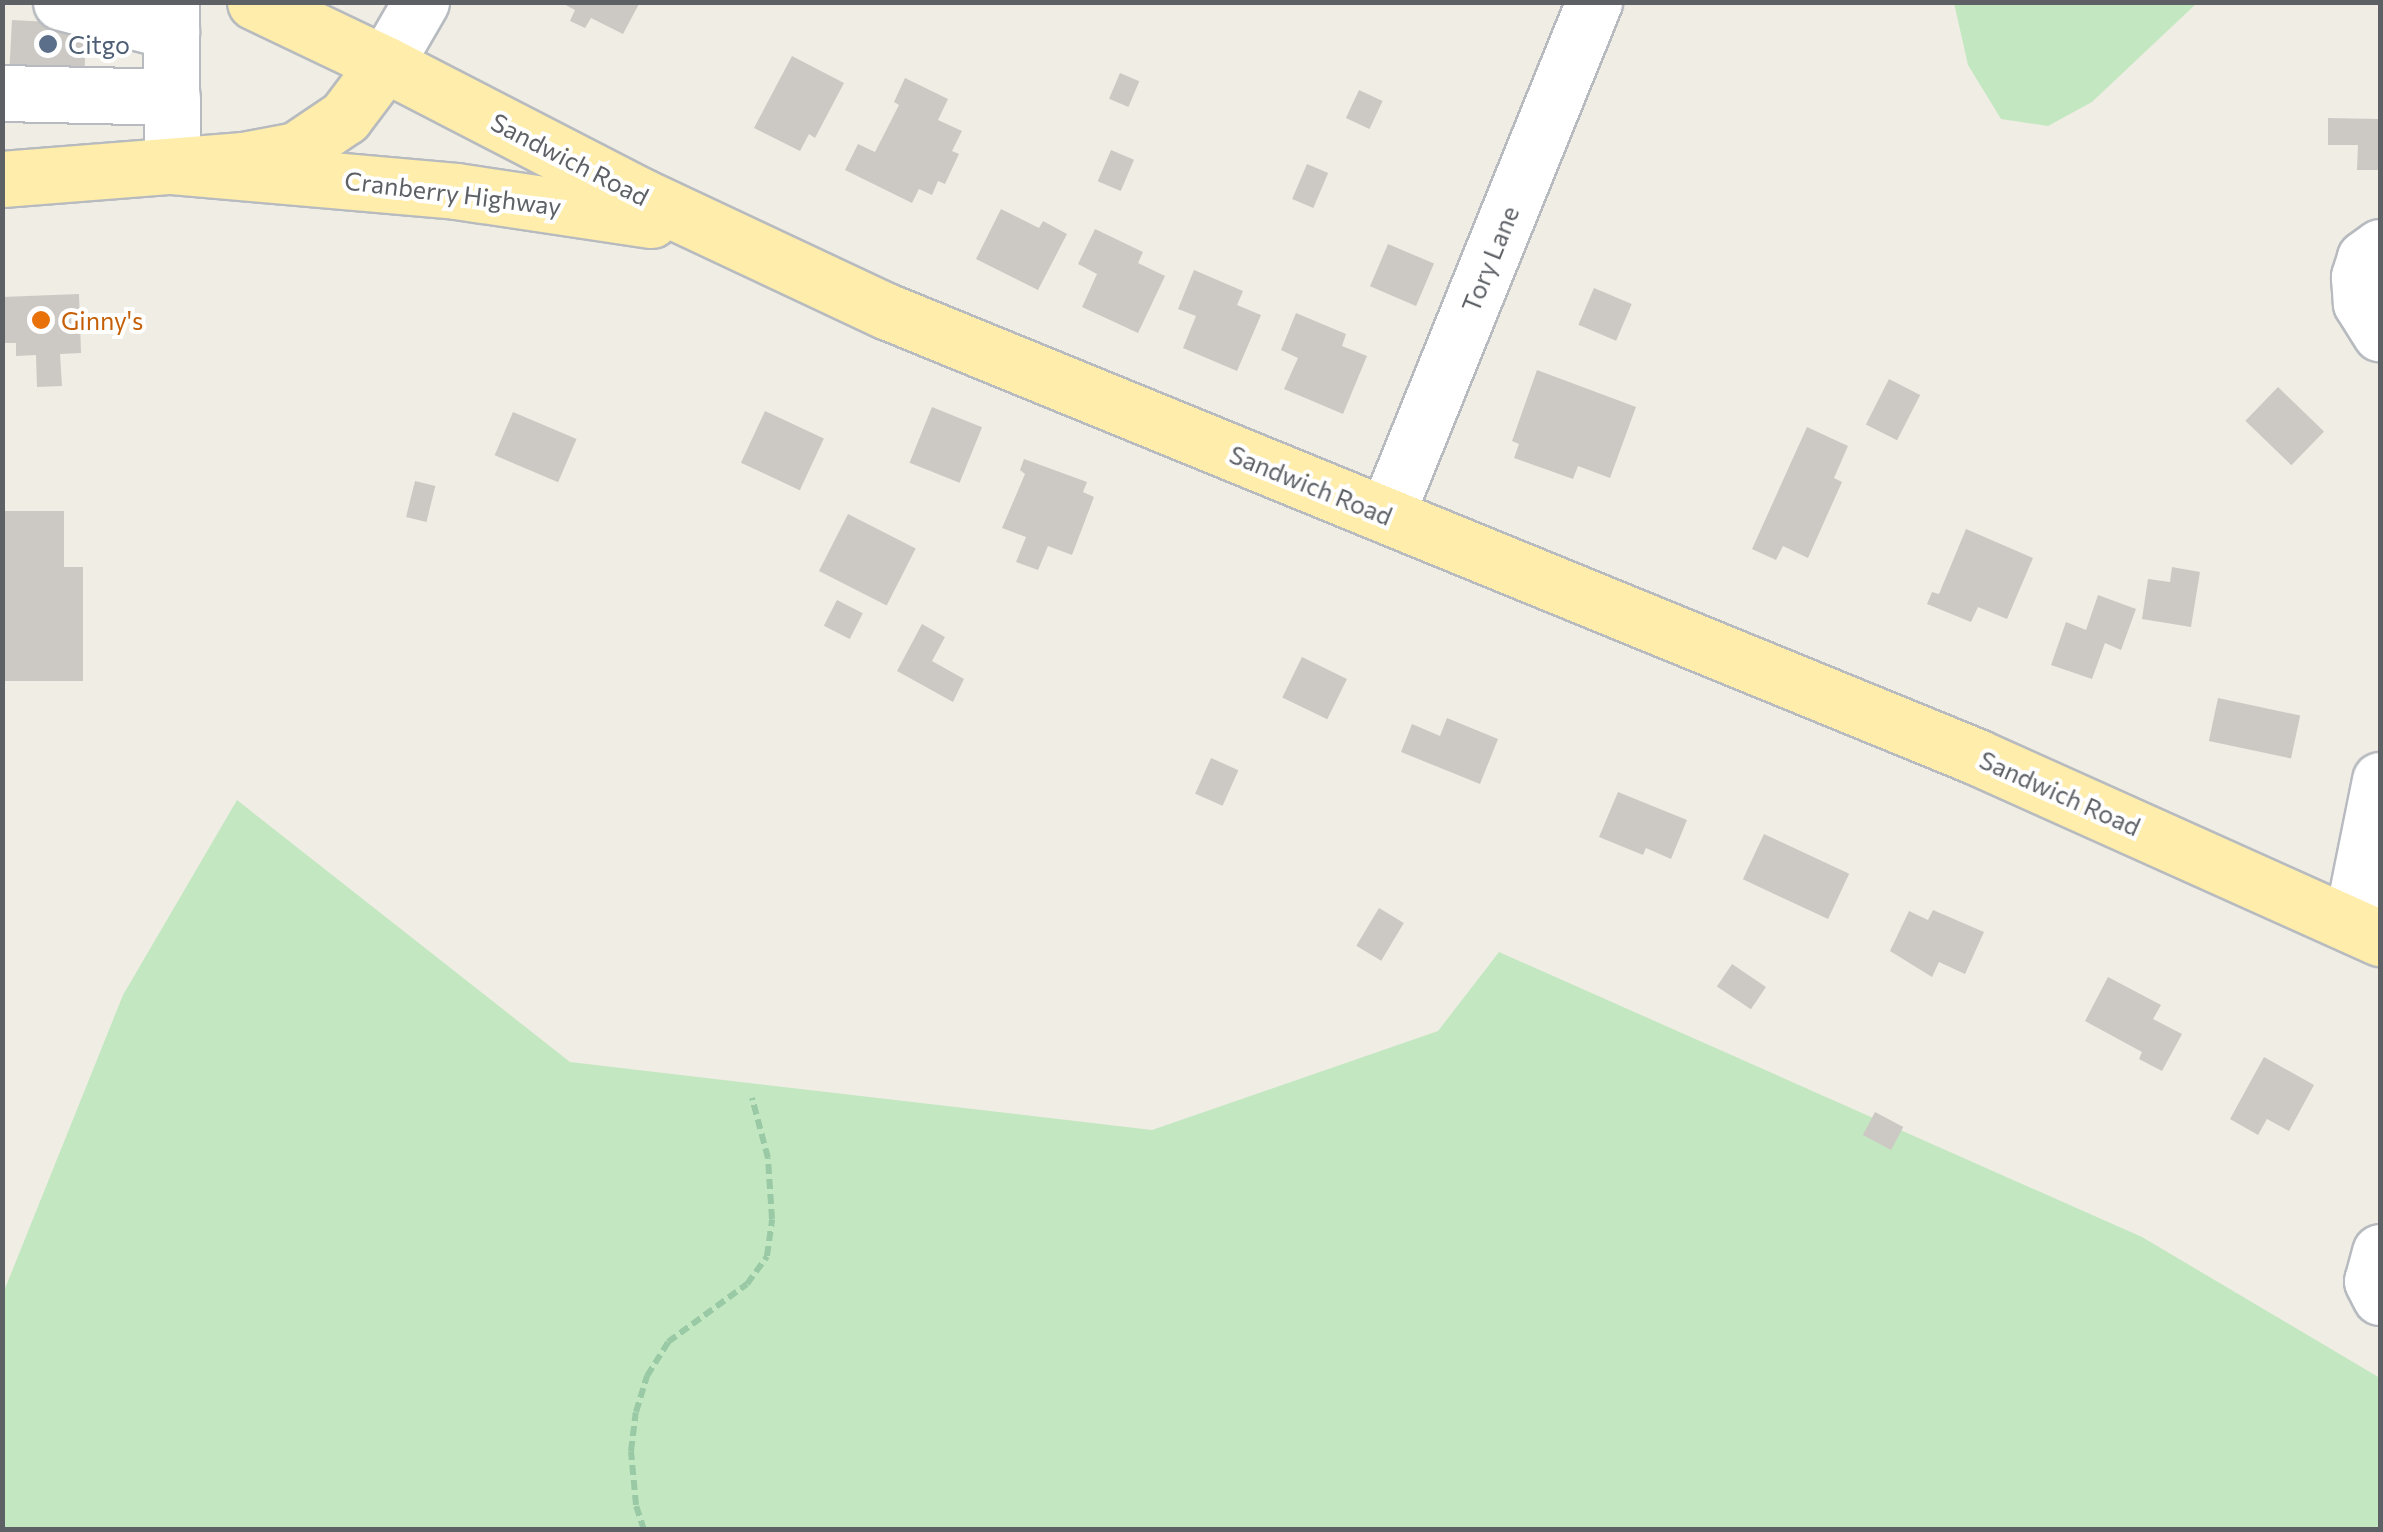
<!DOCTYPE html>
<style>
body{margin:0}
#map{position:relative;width:2383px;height:1532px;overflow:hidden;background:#f0ede5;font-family:Commissioner,sans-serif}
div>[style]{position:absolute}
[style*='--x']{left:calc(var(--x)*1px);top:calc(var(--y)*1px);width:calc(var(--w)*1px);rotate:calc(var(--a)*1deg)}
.green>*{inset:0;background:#c3e8c1}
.building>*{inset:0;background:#ccc9c4;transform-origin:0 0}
.path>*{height:6px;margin-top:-3px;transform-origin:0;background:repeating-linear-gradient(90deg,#9ac9a5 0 10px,transparent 0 15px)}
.roads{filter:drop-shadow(2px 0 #b7bbbf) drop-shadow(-2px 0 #b7bbbf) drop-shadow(0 2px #b7bbbf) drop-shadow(0 -2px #b7bbbf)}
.minor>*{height:55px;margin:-27.5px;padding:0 27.5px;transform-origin:27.5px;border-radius:27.5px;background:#fff}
.major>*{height:55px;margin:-27.5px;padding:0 27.5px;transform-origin:27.5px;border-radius:27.5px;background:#ffedab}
.dots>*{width:28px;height:28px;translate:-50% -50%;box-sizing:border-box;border:5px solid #fff;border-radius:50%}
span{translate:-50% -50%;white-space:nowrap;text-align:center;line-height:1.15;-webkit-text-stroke:8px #fff;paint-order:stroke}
.service-label{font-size:25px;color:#4e5e75}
.left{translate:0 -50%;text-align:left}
.street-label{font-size:25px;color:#5d6166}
.food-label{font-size:25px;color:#c56008}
.frame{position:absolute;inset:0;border:5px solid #5d6166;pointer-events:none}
</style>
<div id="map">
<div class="green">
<div style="clip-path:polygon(1954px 3px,1954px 2px,2197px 3px,2092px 102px,2048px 126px,2001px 119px,1968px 65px)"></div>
<div style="clip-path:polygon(237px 800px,570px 1062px,1152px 1130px,1438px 1031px,1499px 952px,2142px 1237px,2380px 1378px,2380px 1529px,3px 1529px,2px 1296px,123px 995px)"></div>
</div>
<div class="building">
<div style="clip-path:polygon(560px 2px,640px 2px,623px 34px,591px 18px,585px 28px,570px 21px,575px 10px)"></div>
<div style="left:12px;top:20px;width:75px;height:45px;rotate:3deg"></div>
<div style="clip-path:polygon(792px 56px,844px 83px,815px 138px,809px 134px,800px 151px,754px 128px)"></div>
<div style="left:1120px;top:73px;width:21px;height:28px;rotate:23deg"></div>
<div style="clip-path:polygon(905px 78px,948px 99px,938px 120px,962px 131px,952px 151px,959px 154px,945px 184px,938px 181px,932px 195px,919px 189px,912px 203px,845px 170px,858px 144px,875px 152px,899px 105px,894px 102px)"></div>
<div style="left:1359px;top:90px;width:26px;height:31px;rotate:25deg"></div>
<div style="clip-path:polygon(2328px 118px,2380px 119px,2380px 170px,2357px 170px,2358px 145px,2328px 145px)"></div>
<div style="left:1111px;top:150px;width:25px;height:34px;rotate:23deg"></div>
<div style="left:1307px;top:164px;width:23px;height:38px;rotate:23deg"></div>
<div style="clip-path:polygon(1001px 209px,1039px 228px,1043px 221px,1067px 234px,1038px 290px,976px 259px)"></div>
<div style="clip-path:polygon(1095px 229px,1143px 252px,1138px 263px,1165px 276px,1138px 333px,1082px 307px,1097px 274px,1078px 264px)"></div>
<div style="left:1388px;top:244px;width:50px;height:46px;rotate:23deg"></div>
<div style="clip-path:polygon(1194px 270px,1243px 291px,1237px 305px,1261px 315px,1237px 371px,1183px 348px,1196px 316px,1178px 309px)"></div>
<div style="left:1594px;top:288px;width:41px;height:40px;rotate:23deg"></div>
<div style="clip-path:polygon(79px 294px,81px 353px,60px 354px,62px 386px,37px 387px,36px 355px,16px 356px,16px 343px,2px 343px,2px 297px)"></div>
<div style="clip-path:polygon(1296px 313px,1346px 334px,1342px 346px,1367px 356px,1343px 414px,1284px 389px,1298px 358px,1281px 350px)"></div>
<div style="clip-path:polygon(1537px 370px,1636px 407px,1610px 478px,1578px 466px,1573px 479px,1514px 458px,1519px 444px,1512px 441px)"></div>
<div style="left:1889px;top:379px;width:35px;height:51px;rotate:27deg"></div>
<div style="left:2278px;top:387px;width:64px;height:47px;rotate:44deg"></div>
<div style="left:932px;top:407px;width:54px;height:60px;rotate:22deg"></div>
<div style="left:765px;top:411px;width:65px;height:57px;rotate:25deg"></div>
<div style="left:513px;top:412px;width:69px;height:47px;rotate:23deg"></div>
<div style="clip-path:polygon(1807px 427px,1848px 446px,1834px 478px,1842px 482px,1808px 558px,1783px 546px,1776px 560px,1752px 549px)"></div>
<div style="clip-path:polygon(1024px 459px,1087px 482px,1083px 492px,1094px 497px,1072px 555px,1048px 546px,1038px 570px,1016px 562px,1026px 537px,1002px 528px,1025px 474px,1020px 470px)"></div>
<div style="left:415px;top:481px;width:21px;height:37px;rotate:14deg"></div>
<div style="clip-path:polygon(2px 511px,64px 511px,64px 567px,83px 567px,83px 681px,2px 681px)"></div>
<div style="left:848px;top:514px;width:76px;height:64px;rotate:27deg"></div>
<div style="clip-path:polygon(1966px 529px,2033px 558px,2007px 619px,1978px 607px,1971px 622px,1927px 604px,1932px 592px,1939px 594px)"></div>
<div style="clip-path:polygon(2172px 567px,2200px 572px,2191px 627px,2142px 619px,2148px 579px,2170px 582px)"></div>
<div style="clip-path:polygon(2098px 595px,2136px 609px,2121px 650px,2105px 643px,2092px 679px,2051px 665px,2066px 622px,2086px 630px)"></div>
<div style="left:837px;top:600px;width:29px;height:29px;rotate:27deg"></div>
<div style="clip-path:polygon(922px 624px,945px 637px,932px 661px,964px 679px,953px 702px,897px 671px)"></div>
<div style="left:1302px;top:657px;width:50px;height:45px;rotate:26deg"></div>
<div style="left:2218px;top:698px;width:84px;height:44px;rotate:12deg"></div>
<div style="clip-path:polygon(1447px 718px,1498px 739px,1480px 784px,1401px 752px,1412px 724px,1440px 736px)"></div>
<div style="left:1211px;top:758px;width:30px;height:39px;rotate:24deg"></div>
<div style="clip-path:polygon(1618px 792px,1687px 820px,1671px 859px,1646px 848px,1643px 855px,1599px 837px)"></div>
<div style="left:1764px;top:834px;width:94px;height:50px;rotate:25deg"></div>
<div style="left:1379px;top:908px;width:29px;height:44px;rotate:31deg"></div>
<div style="clip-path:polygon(1933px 910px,1984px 932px,1965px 974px,1939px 962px,1932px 977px,1890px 951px,1909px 911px,1928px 920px)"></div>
<div style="left:1732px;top:964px;width:41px;height:27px;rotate:34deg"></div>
<div style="clip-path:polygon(2108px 977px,2161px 1005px,2153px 1019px,2182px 1034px,2162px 1071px,2139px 1059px,2142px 1052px,2085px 1021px)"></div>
<div style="clip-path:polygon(2264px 1057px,2314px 1085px,2289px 1131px,2267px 1119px,2258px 1135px,2230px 1119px)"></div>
<div style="left:1875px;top:1112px;width:32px;height:26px;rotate:28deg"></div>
</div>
<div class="path">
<div style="--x:644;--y:1530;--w:26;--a:-108"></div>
<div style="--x:636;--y:1505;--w:54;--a:-95.3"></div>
<div style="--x:631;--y:1451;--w:39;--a:-83"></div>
<div style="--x:636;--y:1412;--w:38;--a:-73"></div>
<div style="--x:647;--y:1376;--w:40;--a:-58"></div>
<div style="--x:668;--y:1342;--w:98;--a:-36.3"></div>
<div style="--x:747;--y:1284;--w:34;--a:-54"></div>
<div style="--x:767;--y:1256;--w:37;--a:-82"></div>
<div style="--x:772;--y:1219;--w:61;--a:-93.8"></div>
<div style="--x:768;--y:1158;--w:62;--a:-104.9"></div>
</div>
<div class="roads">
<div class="minor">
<div style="--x:61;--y:2;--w:114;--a:14.8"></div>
<div style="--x:171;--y:2;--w:164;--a:89.7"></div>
<div style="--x:385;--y:64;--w:72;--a:-59.9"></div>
<div style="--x:2;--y:93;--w:170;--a:1.3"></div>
<div style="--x:2380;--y:247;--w:19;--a:144"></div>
<div style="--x:2365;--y:258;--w:20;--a:108"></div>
<div style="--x:2359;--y:277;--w:26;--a:86"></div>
<div style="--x:2361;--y:303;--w:36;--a:58"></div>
<div style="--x:1386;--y:515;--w:554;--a:-67.93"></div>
<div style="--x:2351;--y:924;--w:147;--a:-78.6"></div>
<div style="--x:2380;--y:1252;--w:30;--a:105"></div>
<div style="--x:2372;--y:1281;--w:18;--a:63"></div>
</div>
<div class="major">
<div style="--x:255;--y:2;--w:144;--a:25.5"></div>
<div style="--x:385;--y:64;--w:286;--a:27.3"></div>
<div style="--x:639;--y:195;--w:273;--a:25.2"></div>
<div style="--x:886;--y:311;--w:1179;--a:22.23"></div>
<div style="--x:1977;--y:757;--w:442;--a:24.2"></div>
<div style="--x:172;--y:166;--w:285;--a:5"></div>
<div style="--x:456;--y:191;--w:197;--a:8.5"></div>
<div style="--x:2;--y:179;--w:242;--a:-4.5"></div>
<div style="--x:243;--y:160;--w:54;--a:-10.7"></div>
<div style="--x:296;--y:150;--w:59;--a:-34"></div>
<div style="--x:345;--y:117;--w:66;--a:-53"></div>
</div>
</div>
<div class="dots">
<div style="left:48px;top:44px;background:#5c6f8a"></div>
<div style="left:41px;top:320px;background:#e8710a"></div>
</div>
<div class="service-label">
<span class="left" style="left:68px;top:44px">Citgo</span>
</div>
<div class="street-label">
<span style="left:570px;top:159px;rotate:27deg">Sandwich Road</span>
<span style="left:453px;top:193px;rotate:7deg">Cranberry Highway</span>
<span style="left:1490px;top:259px;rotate:-68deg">Tory Lane</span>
<span style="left:1311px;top:485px;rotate:22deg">Sandwich Road</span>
<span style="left:2060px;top:793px;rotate:24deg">Sandwich Road</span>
</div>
<div class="food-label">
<span class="left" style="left:61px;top:320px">Ginny's</span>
</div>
<div class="frame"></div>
</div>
